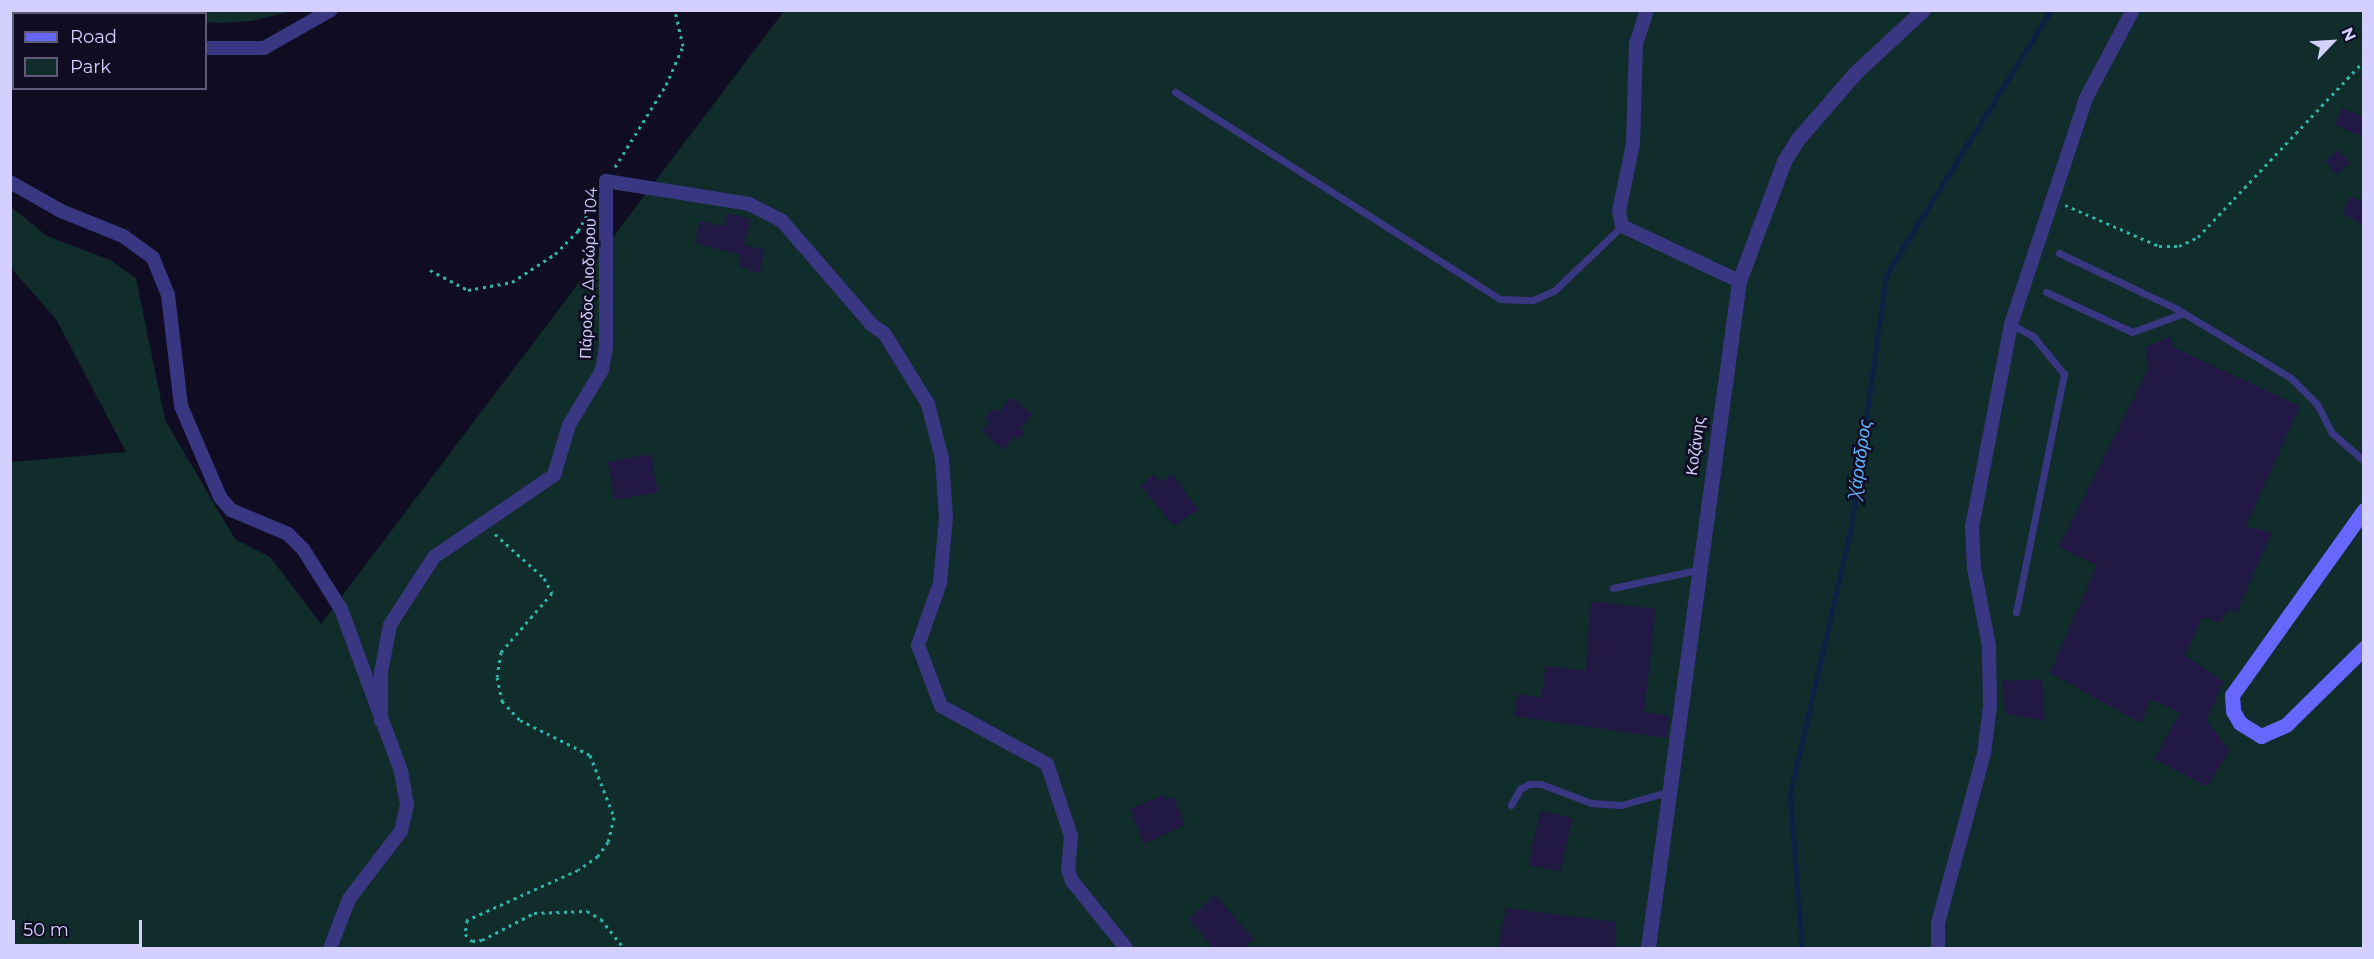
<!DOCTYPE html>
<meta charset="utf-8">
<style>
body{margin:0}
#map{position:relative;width:2374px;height:959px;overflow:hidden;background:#100d22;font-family:Montserrat,sans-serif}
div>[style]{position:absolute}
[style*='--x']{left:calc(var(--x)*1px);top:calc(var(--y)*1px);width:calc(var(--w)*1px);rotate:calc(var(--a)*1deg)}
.green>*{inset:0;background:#102c2b}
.stream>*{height:5px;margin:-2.5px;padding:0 2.5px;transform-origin:2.5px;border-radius:2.5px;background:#0a2144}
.building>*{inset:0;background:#211944;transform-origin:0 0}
.path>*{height:3px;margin-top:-1.5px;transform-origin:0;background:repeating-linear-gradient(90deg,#2cb6ab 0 3px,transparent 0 7.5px)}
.service>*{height:7px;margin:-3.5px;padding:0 3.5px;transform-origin:3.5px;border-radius:3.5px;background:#393782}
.minor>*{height:14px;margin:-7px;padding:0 7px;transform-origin:7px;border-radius:7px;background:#393782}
.tertiary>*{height:15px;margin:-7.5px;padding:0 7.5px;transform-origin:7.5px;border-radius:7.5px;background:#393782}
.secondary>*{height:15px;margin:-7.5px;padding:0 7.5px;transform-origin:7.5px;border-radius:7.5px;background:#6766ff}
span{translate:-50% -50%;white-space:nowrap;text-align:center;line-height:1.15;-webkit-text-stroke:5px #100d22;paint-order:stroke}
.street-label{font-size:16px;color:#d3cfff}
.water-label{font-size:18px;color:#5db7ff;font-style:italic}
.frame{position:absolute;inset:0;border:12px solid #d3cfff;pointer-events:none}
.legend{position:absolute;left:12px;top:12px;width:195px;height:78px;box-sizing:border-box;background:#100d22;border:2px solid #5e5b7a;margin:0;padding:8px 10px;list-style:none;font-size:18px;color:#d3cfff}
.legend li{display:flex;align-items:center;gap:12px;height:30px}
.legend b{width:30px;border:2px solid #5e5b7a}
.north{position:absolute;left:2302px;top:12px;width:60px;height:60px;-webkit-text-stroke:4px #100d22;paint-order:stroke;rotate:65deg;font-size:16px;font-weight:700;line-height:24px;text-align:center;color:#d3cfff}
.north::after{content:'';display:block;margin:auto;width:21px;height:27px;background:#d3cfff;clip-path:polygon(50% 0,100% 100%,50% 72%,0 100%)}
.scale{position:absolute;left:12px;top:920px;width:130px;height:27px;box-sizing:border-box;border:3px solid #d3cfff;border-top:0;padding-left:8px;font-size:18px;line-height:21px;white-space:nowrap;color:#d3cfff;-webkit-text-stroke:4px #100d22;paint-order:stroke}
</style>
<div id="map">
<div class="green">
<div style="clip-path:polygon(127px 11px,292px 11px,252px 21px,219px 23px,206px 22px,206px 14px)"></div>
<div style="clip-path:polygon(784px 11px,2363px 11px,2363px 948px,11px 948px,11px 462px,126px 452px,56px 319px,11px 268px,10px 206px,47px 236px,110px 260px,136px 278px,165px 420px,235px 539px,270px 557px,321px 624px)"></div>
</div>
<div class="stream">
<div style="--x:1802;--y:948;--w:154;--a:-94.5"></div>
<div style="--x:1790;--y:794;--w:269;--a:-77.1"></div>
<div style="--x:1850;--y:532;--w:260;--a:-82"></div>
<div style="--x:1886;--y:275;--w:312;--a:-58.1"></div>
</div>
<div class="building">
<div style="clip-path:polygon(2342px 108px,2364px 117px,2364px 137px,2335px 125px)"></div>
<div style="left:2339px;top:150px;width:17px;height:18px;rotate:50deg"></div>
<div style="clip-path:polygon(2352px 196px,2364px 204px,2364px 226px,2342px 212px)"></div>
<div style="clip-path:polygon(728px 213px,751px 219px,744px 245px,764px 250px,760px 274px,739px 266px,741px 255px,695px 243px,700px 221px,724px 226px)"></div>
<div style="clip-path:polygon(2170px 337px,2175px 348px,2300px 406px,2246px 526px,2272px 533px,2236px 613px,2228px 609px,2220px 623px,2203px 617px,2185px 655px,2224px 682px,2206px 720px,2230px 751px,2207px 786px,2154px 759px,2180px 713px,2151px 699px,2141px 723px,2050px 673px,2097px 565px,2059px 547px,2148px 370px,2146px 347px)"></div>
<div style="clip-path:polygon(1011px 397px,1032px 414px,1020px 429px,1025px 432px,1020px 439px,1014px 436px,1003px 450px,982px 431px,990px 422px,985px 419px,994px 408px,999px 412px)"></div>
<div style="left:651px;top:454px;width:39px;height:44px;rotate:80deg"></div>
<div style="clip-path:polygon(1154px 474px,1161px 482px,1172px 474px,1198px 510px,1174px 526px,1141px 486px)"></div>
<div style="clip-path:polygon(1591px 601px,1656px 609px,1644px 712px,1670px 716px,1667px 738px,1514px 716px,1518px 694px,1541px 697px,1546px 666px,1586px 671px)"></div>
<div style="clip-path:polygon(2042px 679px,2045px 721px,2006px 714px,2002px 681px)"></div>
<div style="clip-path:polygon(1164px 795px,1166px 800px,1173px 796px,1185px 825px,1144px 844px,1130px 809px)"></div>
<div style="left:1540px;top:811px;width:33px;height:55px;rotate:12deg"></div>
<div style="clip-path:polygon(1215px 895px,1254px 939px,1244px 948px,1213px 948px,1189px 919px)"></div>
<div style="clip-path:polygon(1506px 908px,1616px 922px,1615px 948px,1498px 948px)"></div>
</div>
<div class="path">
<div style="--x:615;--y:167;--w:97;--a:-58.1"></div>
<div style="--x:666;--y:85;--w:43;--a:-66.4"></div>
<div style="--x:683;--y:46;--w:37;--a:-103"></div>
<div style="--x:2065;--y:205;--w:103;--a:23.6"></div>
<div style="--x:2159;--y:246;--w:20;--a:0"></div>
<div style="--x:2179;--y:246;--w:21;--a:-25"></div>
<div style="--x:2198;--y:237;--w:242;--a:-46.7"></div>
<div style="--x:430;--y:270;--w:43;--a:27.8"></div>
<div style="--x:468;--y:290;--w:45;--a:-10.3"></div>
<div style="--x:512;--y:282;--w:51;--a:-33.1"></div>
<div style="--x:555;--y:254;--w:33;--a:-45"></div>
<div style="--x:578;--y:231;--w:23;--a:-61"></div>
<div style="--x:495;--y:534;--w:66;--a:41.9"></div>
<div style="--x:544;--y:578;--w:17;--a:62"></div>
<div style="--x:552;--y:593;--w:78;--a:130.8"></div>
<div style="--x:501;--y:652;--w:25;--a:99"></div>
<div style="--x:497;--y:677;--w:25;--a:78"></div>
<div style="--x:502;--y:701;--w:26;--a:47"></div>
<div style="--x:520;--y:720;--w:78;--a:26.6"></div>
<div style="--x:590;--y:755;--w:66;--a:68.8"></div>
<div style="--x:614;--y:817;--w:26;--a:103"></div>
<div style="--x:608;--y:842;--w:17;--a:126"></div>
<div style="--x:598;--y:856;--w:24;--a:145"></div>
<div style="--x:578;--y:870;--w:122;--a:155.8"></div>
<div style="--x:467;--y:920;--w:14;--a:98"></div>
<div style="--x:465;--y:934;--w:10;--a:45"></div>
<div style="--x:472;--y:941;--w:10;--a:-6"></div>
<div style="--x:482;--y:940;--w:59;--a:-27.4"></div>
<div style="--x:534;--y:913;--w:53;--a:-2.2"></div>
<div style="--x:587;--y:911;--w:16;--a:30"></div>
<div style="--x:601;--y:919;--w:37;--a:52"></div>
</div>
<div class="service">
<div style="--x:1175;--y:92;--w:385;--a:32.5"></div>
<div style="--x:1500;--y:299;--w:33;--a:2"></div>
<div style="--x:1533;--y:300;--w:24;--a:-24"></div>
<div style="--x:1555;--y:290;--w:93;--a:-43.7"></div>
<div style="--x:2059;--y:253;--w:131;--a:25.4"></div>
<div style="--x:2177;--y:309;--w:133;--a:31.2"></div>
<div style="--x:2291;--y:378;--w:37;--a:45"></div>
<div style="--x:2317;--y:404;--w:33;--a:63"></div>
<div style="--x:2332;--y:433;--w:43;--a:41.2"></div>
<div style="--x:2046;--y:292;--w:95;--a:24.9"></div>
<div style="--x:2132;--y:332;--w:55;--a:-20.1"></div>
<div style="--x:2011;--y:324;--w:25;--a:29"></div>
<div style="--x:2033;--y:336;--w:49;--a:50.8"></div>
<div style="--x:2064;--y:374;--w:243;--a:101.4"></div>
<div style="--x:1613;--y:588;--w:86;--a:-12.1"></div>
<div style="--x:1511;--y:805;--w:18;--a:-61"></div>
<div style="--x:1520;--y:789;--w:10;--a:-29"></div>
<div style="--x:1529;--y:784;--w:12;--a:0"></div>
<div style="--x:1541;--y:784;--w:53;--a:20.8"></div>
<div style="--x:1591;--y:803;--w:30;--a:4"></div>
<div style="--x:1621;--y:805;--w:49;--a:-15.5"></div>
</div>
<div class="minor">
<div style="--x:75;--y:10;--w:12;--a:20"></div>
<div style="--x:1647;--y:10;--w:35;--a:108"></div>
<div style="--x:1636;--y:43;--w:101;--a:91.7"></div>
<div style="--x:1633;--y:144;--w:68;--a:101.8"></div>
<div style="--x:1619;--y:211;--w:15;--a:79"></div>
<div style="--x:1622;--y:226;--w:129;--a:25.2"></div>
<div style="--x:206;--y:48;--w:58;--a:0"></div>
<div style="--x:264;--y:48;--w:77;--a:-29.6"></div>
<div style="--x:10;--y:182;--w:59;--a:29.6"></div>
<div style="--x:61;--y:211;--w:67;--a:22"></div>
<div style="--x:123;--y:236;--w:37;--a:36"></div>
<div style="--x:153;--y:258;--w:40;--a:68"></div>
<div style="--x:168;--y:295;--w:112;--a:83.3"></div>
<div style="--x:181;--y:406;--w:99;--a:66.8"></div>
<div style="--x:220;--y:497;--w:17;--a:50"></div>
<div style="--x:231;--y:510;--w:62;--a:22.8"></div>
<div style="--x:288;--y:534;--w:21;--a:45"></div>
<div style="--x:303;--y:549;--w:71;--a:57.7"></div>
<div style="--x:341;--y:609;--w:173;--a:69.7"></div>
<div style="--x:401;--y:771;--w:35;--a:80"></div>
<div style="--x:407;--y:805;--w:27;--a:103"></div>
<div style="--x:401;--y:831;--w:86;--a:127.4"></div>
<div style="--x:349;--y:899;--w:53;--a:111.2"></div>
<div style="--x:381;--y:721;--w:48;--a:-90"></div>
<div style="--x:381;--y:673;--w:49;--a:-79.4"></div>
<div style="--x:390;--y:625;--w:81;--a:-57.1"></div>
<div style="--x:434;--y:557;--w:145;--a:-34.3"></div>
<div style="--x:554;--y:475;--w:52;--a:-73.3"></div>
<div style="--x:569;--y:425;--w:64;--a:-59"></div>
<div style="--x:602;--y:370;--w:23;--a:-80"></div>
<div style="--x:606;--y:347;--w:166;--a:-90"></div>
<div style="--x:606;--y:181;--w:145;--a:9.1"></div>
<div style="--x:749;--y:204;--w:37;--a:27"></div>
<div style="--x:782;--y:221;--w:138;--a:49.1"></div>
<div style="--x:872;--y:325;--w:14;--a:34"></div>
<div style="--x:884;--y:333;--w:84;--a:58.2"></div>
<div style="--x:928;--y:404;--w:57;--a:75.7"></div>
<div style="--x:942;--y:459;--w:59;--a:86.1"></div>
<div style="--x:946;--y:518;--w:65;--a:95.3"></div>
<div style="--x:940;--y:583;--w:66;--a:109.5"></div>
<div style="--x:918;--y:645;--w:65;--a:69.3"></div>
<div style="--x:941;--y:706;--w:121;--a:28.7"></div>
<div style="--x:1047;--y:764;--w:76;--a:71.6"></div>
<div style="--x:1071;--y:836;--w:33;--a:95"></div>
<div style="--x:1068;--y:869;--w:13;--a:72"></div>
<div style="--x:1072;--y:881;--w:86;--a:51.1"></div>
<div style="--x:1938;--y:948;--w:25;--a:-90"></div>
<div style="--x:1938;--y:923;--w:175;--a:-74.8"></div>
<div style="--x:1984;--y:754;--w:48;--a:-82.9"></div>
<div style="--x:1990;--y:706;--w:60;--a:-91"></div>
<div style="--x:1989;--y:646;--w:79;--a:-100.9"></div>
<div style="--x:1974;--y:568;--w:41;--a:-92.8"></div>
<div style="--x:1972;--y:527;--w:207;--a:-79.1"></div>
<div style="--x:2011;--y:324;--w:238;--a:-71.6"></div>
<div style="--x:2086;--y:98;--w:100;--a:-61.9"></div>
</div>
<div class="tertiary">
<div style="--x:1648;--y:948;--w:673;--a:-82.23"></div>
<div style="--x:1739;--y:281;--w:128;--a:-69.4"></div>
<div style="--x:1784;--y:161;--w:25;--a:-58"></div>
<div style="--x:1797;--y:140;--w:89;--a:-49.1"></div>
<div style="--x:1855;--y:73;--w:93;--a:-42.8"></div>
</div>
<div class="secondary">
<div style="--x:2364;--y:510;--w:227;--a:125.5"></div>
<div style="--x:2232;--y:695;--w:16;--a:86"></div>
<div style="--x:2233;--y:711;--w:14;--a:60"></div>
<div style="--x:2240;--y:723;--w:25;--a:32"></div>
<div style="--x:2261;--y:736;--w:27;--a:-24"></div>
<div style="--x:2286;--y:725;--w:110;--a:-44.6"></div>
</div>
<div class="street-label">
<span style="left:589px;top:273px;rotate:-88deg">Πάροδος Διοδώρου 104</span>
<span style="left:1696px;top:446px;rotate:-82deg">Κοζάνης</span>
</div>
<div class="water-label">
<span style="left:1860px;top:459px;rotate:-82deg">Χάραδρος</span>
</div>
<div class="frame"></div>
<ul class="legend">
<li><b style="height:8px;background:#6766ff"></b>Road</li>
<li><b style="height:16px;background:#102c2b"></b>Park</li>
</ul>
<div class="north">N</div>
<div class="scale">50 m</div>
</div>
